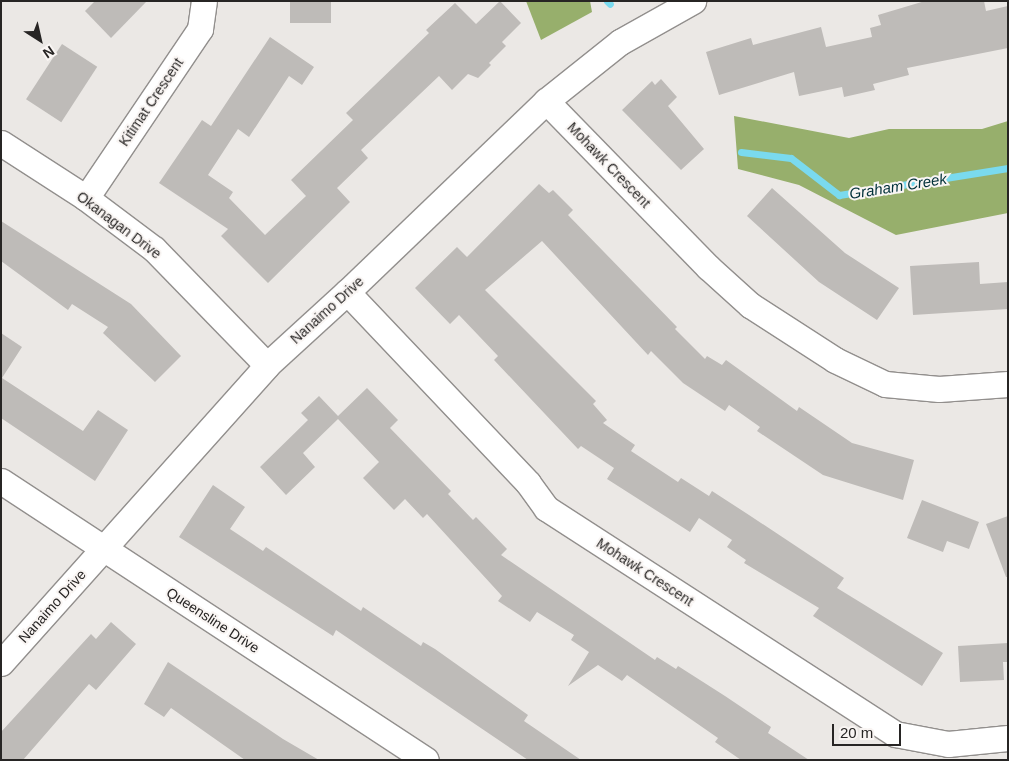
<!DOCTYPE html>
<style>
body{margin:0}
#map{position:relative;width:1009px;height:761px;overflow:hidden;background:#ebe8e5;font-family:Arial,sans-serif}
div>[style]{position:absolute}
[style*='--x']{left:calc(var(--x)*1px);top:calc(var(--y)*1px);width:calc(var(--w)*1px);rotate:calc(var(--a)*1deg)}
.forest>*{inset:0;background:#97af6c}
.stream>*{height:7px;margin:-3.5px;padding:0 3.5px;transform-origin:3.5px;border-radius:3.5px;background:#7adaee}
.building>*{inset:0;background:#bebbb8;transform-origin:0 0}
.roads{filter:drop-shadow(1px 0 #928f8d) drop-shadow(-1px 0 #928f8d) drop-shadow(0 1px #928f8d) drop-shadow(0 -1px #928f8d)}
.street>*{height:25px;margin:-12.5px;padding:0 12.5px;transform-origin:12.5px;border-radius:12.5px;background:#fff}
span{translate:-50% -50%;white-space:nowrap;text-align:center;line-height:1.15;-webkit-text-stroke:4px #f9f5f3;paint-order:stroke}
.street-label{font-size:14px;color:#272524}
.water-label{font-size:15px;color:#003039;font-style:italic}
.frame{position:absolute;inset:0;border:2px solid #272524;pointer-events:none}
.north{position:absolute;left:15px;top:15px;width:50px;height:50px;-webkit-text-stroke:4px #f9f5f3;paint-order:stroke;rotate:145deg;font-size:14px;font-weight:700;line-height:20px;text-align:center;color:#272524}
.north::after{content:'';display:block;margin:auto;width:18px;height:22px;background:#272524;clip-path:polygon(50% 0,100% 100%,50% 72%,0 100%)}
.scale{position:absolute;left:832px;top:724px;width:69px;height:22px;box-sizing:border-box;border:2px solid #272524;border-top:0;padding-left:6px;font-size:15px;line-height:18px;white-space:nowrap;color:#272524;-webkit-text-stroke:4px #f9f5f3;paint-order:stroke}
</style>
<div id="map">
<div class="forest">
<div style="clip-path:polygon(526px 1px,590px 1px,592px 12px,541px 40px)"></div>
<div style="clip-path:polygon(734px 116px,849px 138px,889px 129px,982px 129px,1008px 121px,1008px 213px,896px 235px,799px 185px,738px 169px)"></div>
</div>
<div class="stream">
<div style="--x:607;--y:1;--w:4;--a:45"></div>
<div style="--x:741;--y:152;--w:50;--a:6.8"></div>
<div style="--x:791;--y:158;--w:61;--a:37.6"></div>
<div style="--x:839;--y:195;--w:171;--a:-9.1"></div>
</div>
<div class="building">
<div style="clip-path:polygon(95px 1px,147px 1px,111px 38px,85px 11px)"></div>
<div style="left:290px;top:1px;width:41px;height:22px"></div>
<div style="clip-path:polygon(500px 1px,521px 23px,502px 42px,506px 46px,489px 63px,491px 65px,478px 78px,468px 74px,452px 90px,439px 76px,361px 150px,368px 158px,337px 188px,350px 202px,268px 283px,221px 236px,228px 229px,159px 183px,202px 120px,211px 126px,270px 37px,314px 67px,302px 85px,289px 76px,249px 137px,238px 129px,208px 175px,233px 192px,229px 198px,265px 235px,306px 196px,291px 180px,353px 120px,346px 113px,429px 33px,426px 30px,455px 3px,476px 24px)"></div>
<div style="clip-path:polygon(925px 1px,984px 1px,986px 11px,1008px 6px,1008px 48px,907px 68px,909px 75px,873px 84px,875px 90px,844px 97px,842px 87px,799px 96px,794px 72px,719px 95px,706px 52px,751px 38px,753px 45px,821px 27px,826px 47px,872px 37px,870px 28px,881px 25px,878px 15px)"></div>
<div style="left:62px;top:44px;width:42px;height:66px;rotate:33deg"></div>
<div style="clip-path:polygon(661px 79px,677px 97px,668px 106px,704px 149px,681px 170px,622px 110px,652px 81px,655px 85px)"></div>
<div style="clip-path:polygon(539px 184px,549px 193px,553px 190px,573px 210px,568px 215px,677px 327px,675px 329px,705px 359px,707px 356px,722px 365px,726px 360px,797px 411px,799px 407px,852px 443px,914px 460px,903px 500px,823px 475px,757px 431px,760px 427px,729px 405px,725px 411px,683px 383px,651px 351px,648px 355px,542px 241px,485px 290px,596px 401px,593px 404px,607px 420px,603px 423px,635px 445px,631px 451px,678px 482px,681px 478px,709px 496px,712px 491px,749px 515px,844px 578px,837px 588px,943px 653px,922px 686px,813px 616px,819px 608px,744px 563px,746px 560px,727px 547px,732px 540px,699px 518px,690px 532px,607px 479px,614px 468px,581px 446px,578px 449px,494px 360px,498px 356px,459px 315px,450px 324px,415px 288px,457px 247px,467px 257px)"></div>
<div style="clip-path:polygon(772px 188px,845px 253px,899px 288px,877px 320px,819px 282px,747px 216px)"></div>
<div style="clip-path:polygon(1px 221px,131px 304px,181px 356px,155px 382px,103px 333px,108px 327px,72px 304px,68px 310px,1px 261px)"></div>
<div style="clip-path:polygon(979px 262px,980px 284px,1008px 282px,1008px 309px,913px 315px,910px 266px)"></div>
<div style="clip-path:polygon(1px 333px,22px 347px,2px 378px,83px 431px,98px 410px,128px 430px,95px 481px,1px 418px)"></div>
<div style="clip-path:polygon(367px 388px,398px 420px,390px 428px,451px 491px,448px 494px,473px 520px,476px 517px,507px 549px,501px 555px,655px 660px,657px 657px,676px 669px,678px 666px,725px 696px,771px 727px,768px 733px,809px 760px,741px 760px,715px 742px,718px 738px,627px 675px,622px 681px,598px 665px,568px 686px,589px 652px,571px 640px,574px 635px,537px 612px,530px 622px,498px 601px,502px 596px,427px 514px,423px 518px,405px 499px,394px 510px,363px 478px,379px 462px,338px 419px,303px 453px,315px 467px,286px 495px,260px 467px,308px 420px,301px 413px,319px 396px,338px 416px)"></div>
<div style="clip-path:polygon(213px 485px,245px 507px,230px 529px,263px 551px,266px 547px,361px 611px,363px 607px,421px 646px,423px 642px,435px 649px,528px 715px,524px 721px,581px 760px,528px 760px,336px 630px,333px 636px,179px 537px)"></div>
<div style="clip-path:polygon(922px 500px,979px 522px,969px 549px,947px 541px,943px 552px,907px 538px)"></div>
<div style="clip-path:polygon(1008px 516px,1008px 577px,1006px 577px,986px 524px)"></div>
<div style="clip-path:polygon(111px 622px,136px 644px,96px 690px,89px 684px,23px 760px,1px 760px,1px 732px,91px 634px,96px 639px)"></div>
<div style="clip-path:polygon(1008px 643px,1008px 662px,1003px 662px,1004px 680px,960px 682px,958px 646px)"></div>
<div style="clip-path:polygon(168px 662px,283px 739px,319px 760px,245px 760px,171px 708px,164px 717px,144px 704px)"></div>
</div>
<div class="roads">
<div class="street">
<div style="--x:546;--y:101;--w:232;--a:45.7"></div>
<div style="--x:708;--y:267;--w:57;--a:42.1"></div>
<div style="--x:750;--y:305;--w:101;--a:32.9"></div>
<div style="--x:835;--y:360;--w:55;--a:25.6"></div>
<div style="--x:885;--y:384;--w:54;--a:5.3"></div>
<div style="--x:939;--y:389;--w:69;--a:-4.1"></div>
<div style="--x:1;--y:143;--w:101;--a:32.9"></div>
<div style="--x:86;--y:198;--w:85;--a:36.9"></div>
<div style="--x:154;--y:249;--w:162;--a:45.8"></div>
<div style="--x:86;--y:198;--w:204;--a:-56"></div>
<div style="--x:200;--y:29;--w:28;--a:-82"></div>
<div style="--x:347;--y:292;--w:263;--a:46.5"></div>
<div style="--x:528;--y:483;--w:31;--a:54"></div>
<div style="--x:546;--y:508;--w:416;--a:32.9"></div>
<div style="--x:895;--y:734;--w:54;--a:10.7"></div>
<div style="--x:948;--y:744;--w:60;--a:-5.7"></div>
<div style="--x:1;--y:481;--w:508;--a:33.28"></div>
<div style="--x:1;--y:663;--w:399;--a:-48.2"></div>
<div style="--x:267;--y:365;--w:108;--a:-42.4"></div>
<div style="--x:347;--y:292;--w:276;--a:-43.8"></div>
<div style="--x:546;--y:101;--w:95;--a:-38.6"></div>
<div style="--x:620;--y:42;--w:84;--a:-29.3"></div>
</div>
</div>
<div class="street-label">
<span style="left:151px;top:102px;rotate:-56deg">Kitimat Crescent</span>
<span style="left:609px;top:165px;rotate:46deg">Mohawk Crescent</span>
<span style="left:119px;top:225px;rotate:37deg">Okanagan Drive</span>
<span style="left:327px;top:310px;rotate:-42deg">Nanaimo Drive</span>
<span style="left:645px;top:572px;rotate:33deg">Mohawk Crescent</span>
<span style="left:52px;top:606px;rotate:-48deg">Nanaimo Drive</span>
<span style="left:213px;top:620px;rotate:33deg">Queensline Drive</span>
</div>
<div class="water-label">
<span style="left:898px;top:186px;rotate:-9deg">Graham Creek</span>
</div>
<div class="frame"></div>
<div class="north">N</div>
<div class="scale">20 m</div>
</div>
